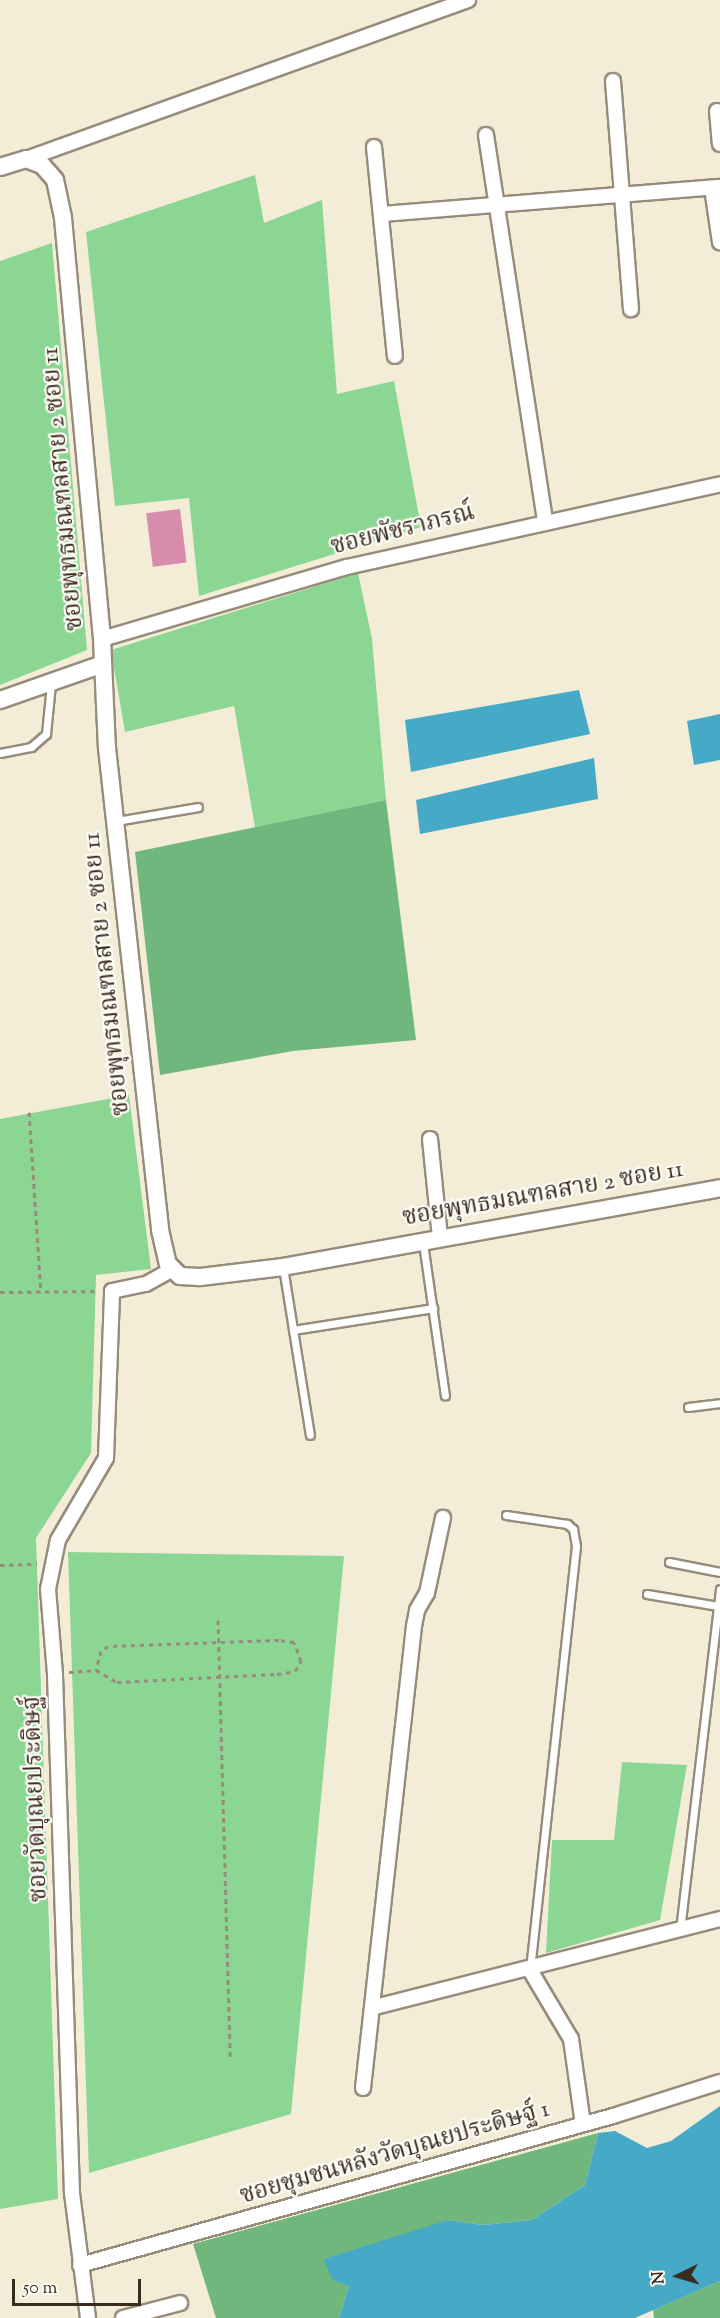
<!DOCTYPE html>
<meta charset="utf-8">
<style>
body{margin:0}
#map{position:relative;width:720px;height:2318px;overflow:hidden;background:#f3edd8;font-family:"Sorts Mill Goudy","Noto Serif Thai",serif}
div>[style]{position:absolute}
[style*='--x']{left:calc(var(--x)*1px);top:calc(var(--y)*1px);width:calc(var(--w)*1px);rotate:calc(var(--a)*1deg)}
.green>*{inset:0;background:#8bd693}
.forest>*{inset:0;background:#70b77d}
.water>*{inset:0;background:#46a9c5}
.building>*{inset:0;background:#d78cac;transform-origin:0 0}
.path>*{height:3px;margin-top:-1.5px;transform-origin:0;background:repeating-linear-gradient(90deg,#978c7b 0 4.5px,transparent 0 9px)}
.roads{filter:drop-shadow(2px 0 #978c7b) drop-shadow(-2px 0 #978c7b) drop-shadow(0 2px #978c7b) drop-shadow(0 -2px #978c7b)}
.service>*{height:7px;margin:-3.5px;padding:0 3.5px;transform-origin:3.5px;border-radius:3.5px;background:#fff}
.minor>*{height:14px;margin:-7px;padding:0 7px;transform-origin:7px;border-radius:7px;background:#fff}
.tertiary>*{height:16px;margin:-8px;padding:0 8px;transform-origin:8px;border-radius:8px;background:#fff}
span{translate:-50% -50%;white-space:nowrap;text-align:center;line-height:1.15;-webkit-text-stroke:4.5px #fdfcf7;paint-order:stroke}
.street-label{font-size:24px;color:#3b2a1e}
.north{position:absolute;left:648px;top:2246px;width:60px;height:60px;-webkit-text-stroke:4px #fdfcf7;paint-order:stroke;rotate:265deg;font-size:16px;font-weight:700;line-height:24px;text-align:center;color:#3b2a1e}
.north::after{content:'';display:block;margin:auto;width:21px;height:27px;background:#3b2a1e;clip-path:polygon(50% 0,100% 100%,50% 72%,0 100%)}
.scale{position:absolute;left:12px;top:2279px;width:129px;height:27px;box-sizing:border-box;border:3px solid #3b2a1e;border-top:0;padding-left:8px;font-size:18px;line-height:21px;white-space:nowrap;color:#3b2a1e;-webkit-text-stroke:4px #fdfcf7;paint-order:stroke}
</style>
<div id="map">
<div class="green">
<div style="clip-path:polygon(255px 175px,264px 223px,322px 200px,337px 394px,394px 381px,421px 527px,199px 596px,189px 498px,115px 506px,86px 232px)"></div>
<div style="clip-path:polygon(52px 243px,87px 650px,0 685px,0 261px)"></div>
<div style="clip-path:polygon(358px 573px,372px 639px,386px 800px,255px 827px,234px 706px,125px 732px,111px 650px)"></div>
<div style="clip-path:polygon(129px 1095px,151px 1269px,96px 1275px,91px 1453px,36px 1538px,58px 2199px,0 2209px,0 1119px)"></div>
<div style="clip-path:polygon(68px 1552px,344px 1556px,291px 2114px,89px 2173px)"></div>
<div style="clip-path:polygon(622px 1762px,687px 1765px,660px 1920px,546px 1953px,552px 1840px,614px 1840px)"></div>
</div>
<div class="forest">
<div style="clip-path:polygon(386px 800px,416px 1040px,293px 1051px,160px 1075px,135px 852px)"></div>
<div style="clip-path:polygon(598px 2133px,585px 2185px,532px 2220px,483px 2225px,448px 2220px,349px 2286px,339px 2318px,216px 2318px,193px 2244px)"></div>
<div style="clip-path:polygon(720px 2281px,720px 2318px,654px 2318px,653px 2310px)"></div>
</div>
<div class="water">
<div style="clip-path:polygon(579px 690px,590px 734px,411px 772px,405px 720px)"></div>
<div style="clip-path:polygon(720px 714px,720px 760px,694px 765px,687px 721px)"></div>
<div style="clip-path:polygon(594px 758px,598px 799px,420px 834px,416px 800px)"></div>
<div style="clip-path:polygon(720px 2106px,720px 2281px,635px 2318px,339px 2318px,349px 2286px,332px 2280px,324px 2259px,448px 2220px,483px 2225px,532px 2220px,585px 2185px,598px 2133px,615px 2131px,647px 2148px,671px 2141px)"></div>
</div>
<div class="building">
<div style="left:180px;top:509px;width:54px;height:34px;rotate:83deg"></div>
</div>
<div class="path">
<div style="--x:29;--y:1112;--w:179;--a:86.2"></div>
<div style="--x:0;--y:1292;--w:97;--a:-0.6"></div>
<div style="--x:0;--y:1565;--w:37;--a:-2"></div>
<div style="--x:218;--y:1620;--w:439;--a:88.4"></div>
<div style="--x:69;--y:1672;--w:27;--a:-4"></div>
<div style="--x:96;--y:1670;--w:24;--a:30"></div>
<div style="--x:117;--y:1682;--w:160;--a:-2.9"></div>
<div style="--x:277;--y:1674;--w:18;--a:-9"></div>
<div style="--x:295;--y:1671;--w:12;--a:-59"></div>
<div style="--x:301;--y:1661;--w:20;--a:-110"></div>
<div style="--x:294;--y:1642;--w:15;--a:-172"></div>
<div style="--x:279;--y:1640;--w:171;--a:178"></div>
<div style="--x:108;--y:1646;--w:9;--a:144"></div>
<div style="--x:101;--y:1651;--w:20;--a:105"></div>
</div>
<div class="roads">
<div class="service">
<div style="--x:0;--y:753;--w:32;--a:-11"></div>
<div style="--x:31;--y:747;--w:20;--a:-41"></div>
<div style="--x:46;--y:734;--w:50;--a:-84.3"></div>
<div style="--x:116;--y:821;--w:83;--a:-9.7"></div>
<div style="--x:423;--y:1243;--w:154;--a:81.8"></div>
<div style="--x:283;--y:1267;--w:170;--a:80.9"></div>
<div style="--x:293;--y:1330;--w:142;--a:-8.9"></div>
<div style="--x:688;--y:1407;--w:32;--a:-7"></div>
<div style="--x:506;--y:1515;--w:62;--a:8.4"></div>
<div style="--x:567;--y:1524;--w:8;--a:40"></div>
<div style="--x:573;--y:1529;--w:17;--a:80"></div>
<div style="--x:576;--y:1546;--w:424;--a:96.2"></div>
<div style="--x:669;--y:1562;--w:52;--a:11.1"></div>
<div style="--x:647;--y:1594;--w:72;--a:9.6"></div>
<div style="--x:680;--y:1930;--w:343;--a:-83.3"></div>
</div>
<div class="minor">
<div style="--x:613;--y:81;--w:229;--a:85.5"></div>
<div style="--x:717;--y:111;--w:33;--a:85"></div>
<div style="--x:486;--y:135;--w:390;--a:81.3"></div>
<div style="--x:374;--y:147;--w:210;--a:84.3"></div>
<div style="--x:26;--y:159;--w:470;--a:-19.8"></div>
<div style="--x:712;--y:188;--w:55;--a:81.6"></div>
<div style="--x:383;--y:214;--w:338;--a:-4.6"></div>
<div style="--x:102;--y:639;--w:255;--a:-16.4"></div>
<div style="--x:347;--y:567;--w:382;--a:-12.5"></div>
<div style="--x:430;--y:1139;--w:99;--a:84.2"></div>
<div style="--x:530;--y:1970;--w:80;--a:59.3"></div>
<div style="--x:571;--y:2039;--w:86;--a:82"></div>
<div style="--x:375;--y:2007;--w:356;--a:-14.3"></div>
<div style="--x:363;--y:2088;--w:465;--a:-83.7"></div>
<div style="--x:414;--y:1626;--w:16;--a:-79"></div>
<div style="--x:417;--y:1610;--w:20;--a:-60"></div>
<div style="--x:427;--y:1593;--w:77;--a:-78"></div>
<div style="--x:80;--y:2265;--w:553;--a:-15.62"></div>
<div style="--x:613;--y:2116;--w:112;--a:-17.6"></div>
<div style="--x:88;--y:2318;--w:126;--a:-97.3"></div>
<div style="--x:72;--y:2193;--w:519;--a:-91.88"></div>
<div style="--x:55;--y:1674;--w:85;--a:-94.7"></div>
<div style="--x:48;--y:1589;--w:50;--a:-78.5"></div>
<div style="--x:58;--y:1540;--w:95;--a:-59.7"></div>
<div style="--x:106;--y:1458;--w:167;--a:-87.9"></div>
<div style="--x:112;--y:1291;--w:35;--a:-12"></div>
<div style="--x:146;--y:1284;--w:31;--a:-29"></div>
<div style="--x:123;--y:2318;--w:59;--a:-14.7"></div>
</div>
<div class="tertiary">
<div style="--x:0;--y:167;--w:27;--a:-17"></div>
<div style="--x:26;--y:159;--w:17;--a:21"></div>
<div style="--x:42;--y:165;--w:20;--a:49"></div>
<div style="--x:55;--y:180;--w:39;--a:78"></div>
<div style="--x:63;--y:218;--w:423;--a:84.7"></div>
<div style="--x:102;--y:639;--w:109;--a:87.4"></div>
<div style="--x:107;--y:748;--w:485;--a:83.7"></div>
<div style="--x:160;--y:1230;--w:35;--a:77"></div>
<div style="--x:168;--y:1264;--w:17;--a:45"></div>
<div style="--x:180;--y:1276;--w:20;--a:3"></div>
<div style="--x:200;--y:1277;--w:84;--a:-6.9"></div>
<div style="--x:283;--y:1267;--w:444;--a:-10.2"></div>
<div style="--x:0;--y:700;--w:109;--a:-19.3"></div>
</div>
</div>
<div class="street-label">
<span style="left:64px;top:489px;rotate:-95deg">ซอยพุทธมณฑลสาย 2 ซอย 11</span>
<span style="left:403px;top:531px;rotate:-14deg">ซอยพัชราภรณ์</span>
<span style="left:108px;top:974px;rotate:-96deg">ซอยพุทธมณฑลสาย 2 ซอย 11</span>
<span style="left:543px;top:1195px;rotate:-10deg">ซอยพุทธมณฑลสาย 2 ซอย 11</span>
<span style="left:37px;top:1799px;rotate:-92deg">ซอยวัดบุณยประดิษฐ์</span>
<span style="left:395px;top:2154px;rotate:-16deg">ซอยชุมชนหลังวัดบุณยประดิษฐ์ 1</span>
</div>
<div class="north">N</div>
<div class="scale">50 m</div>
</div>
